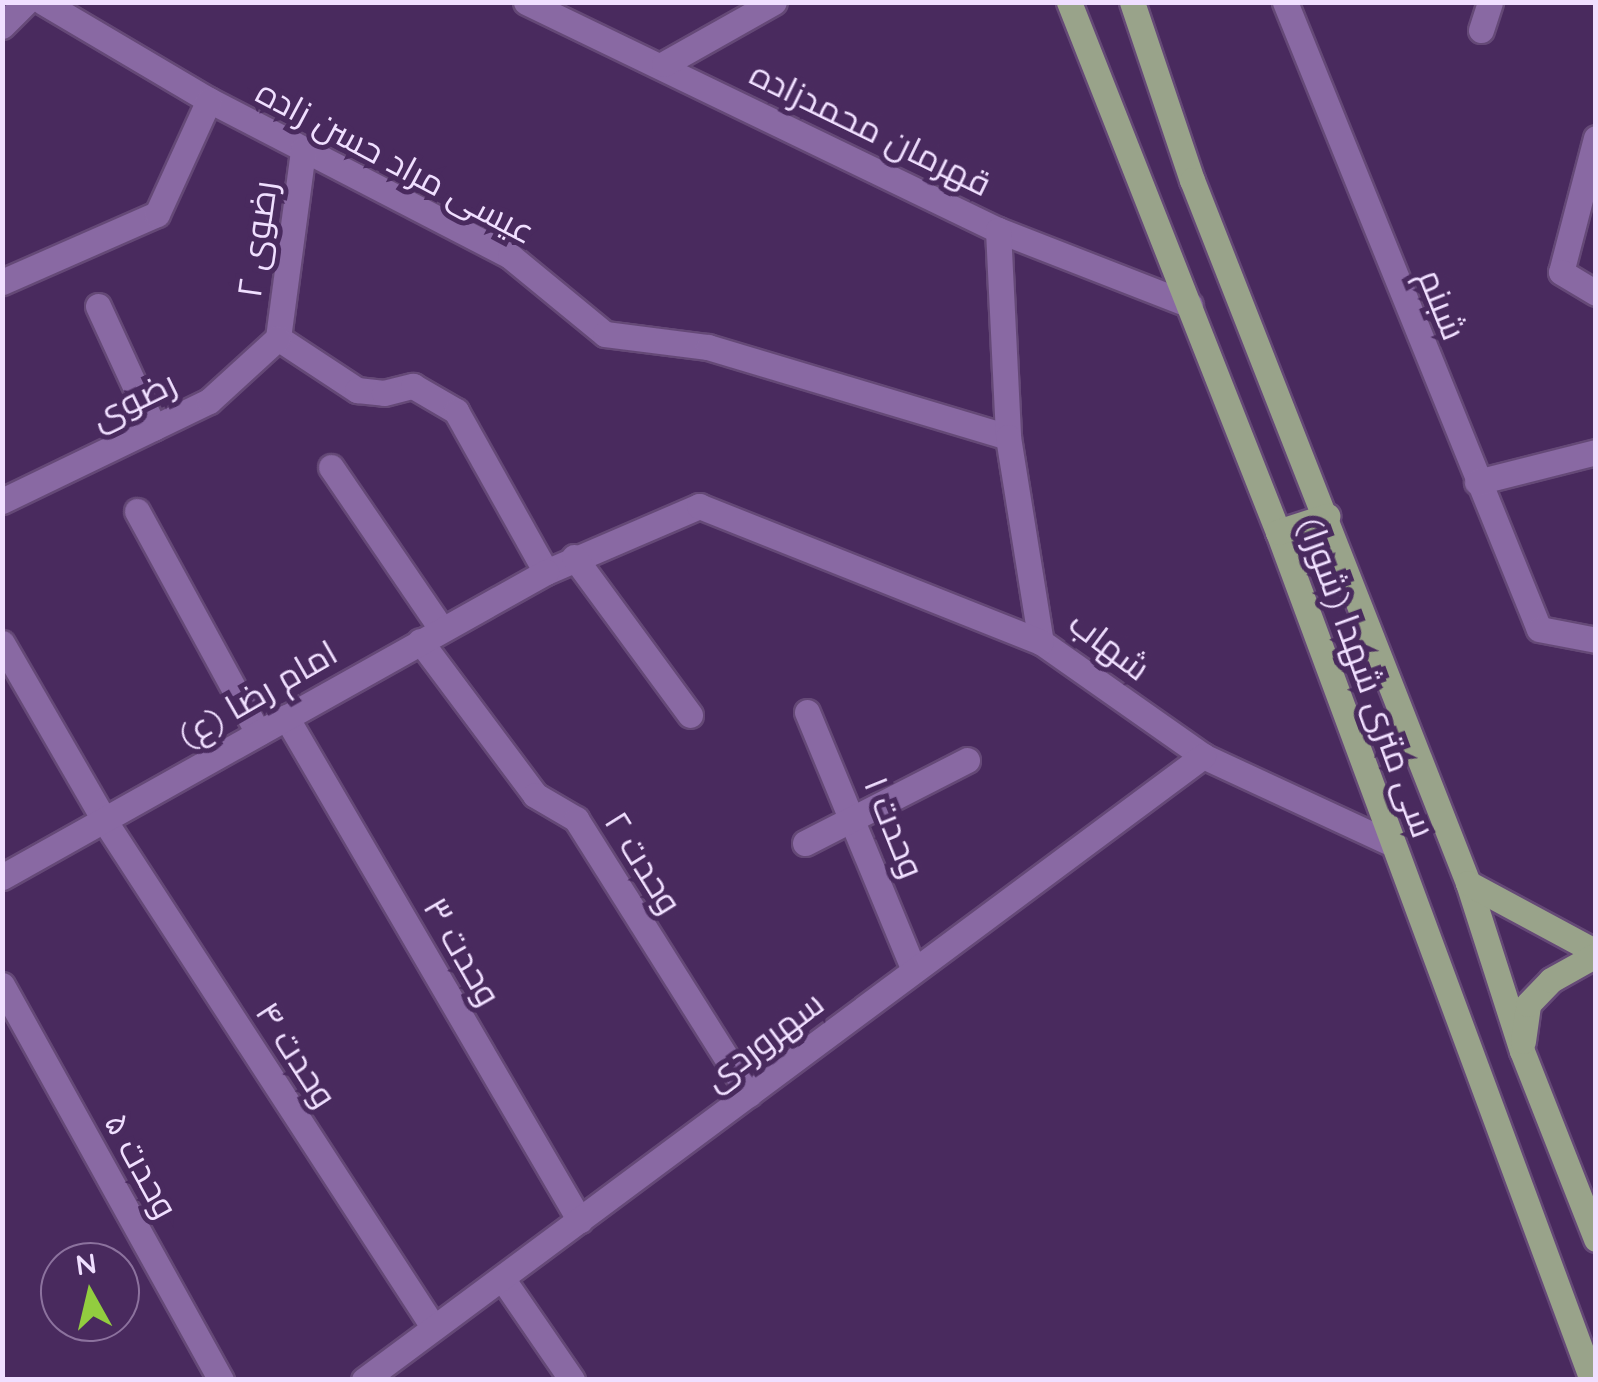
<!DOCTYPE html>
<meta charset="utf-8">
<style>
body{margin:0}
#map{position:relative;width:1598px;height:1382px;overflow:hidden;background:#492a5e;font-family:Quicksand,Cairo,sans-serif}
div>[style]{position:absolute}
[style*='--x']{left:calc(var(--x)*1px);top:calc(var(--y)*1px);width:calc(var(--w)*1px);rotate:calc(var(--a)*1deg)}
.roads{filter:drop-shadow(2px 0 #654977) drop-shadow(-2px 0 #654977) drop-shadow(0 2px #654977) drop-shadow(0 -2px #654977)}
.minor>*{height:25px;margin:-12.5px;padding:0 12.5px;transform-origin:12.5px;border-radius:12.5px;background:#8969a3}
.major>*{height:25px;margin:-12.5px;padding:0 12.5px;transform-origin:12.5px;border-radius:12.5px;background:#99a38a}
span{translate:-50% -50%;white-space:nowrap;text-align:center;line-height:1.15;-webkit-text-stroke:10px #492a5e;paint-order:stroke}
.street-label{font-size:35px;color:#f0dfff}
.frame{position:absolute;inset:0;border:5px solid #f0dfff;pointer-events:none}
.north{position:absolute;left:40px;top:1242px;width:100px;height:100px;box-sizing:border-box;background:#492a5e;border:2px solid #8c729e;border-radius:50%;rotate:352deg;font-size:28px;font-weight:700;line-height:40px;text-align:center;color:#f0dfff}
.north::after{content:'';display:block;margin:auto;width:35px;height:45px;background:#92cd3f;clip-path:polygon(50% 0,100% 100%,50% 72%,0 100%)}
</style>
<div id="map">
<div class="roads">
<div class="minor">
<div style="--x:43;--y:2;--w:193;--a:30.6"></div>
<div style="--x:209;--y:100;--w:339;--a:27.4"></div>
<div style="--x:510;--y:256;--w:123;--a:39.4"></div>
<div style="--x:605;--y:334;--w:104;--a:7.2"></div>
<div style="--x:708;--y:347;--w:313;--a:16.7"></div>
<div style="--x:526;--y:2;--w:524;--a:25.78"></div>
<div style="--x:998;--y:230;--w:206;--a:21.3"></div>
<div style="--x:1285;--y:2;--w:676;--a:67.95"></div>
<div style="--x:1539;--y:629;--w:58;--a:10.9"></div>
<div style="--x:2;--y:26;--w:34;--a:-45"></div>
<div style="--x:1481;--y:30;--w:29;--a:-72"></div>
<div style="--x:664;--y:64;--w:126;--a:-29.4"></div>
<div style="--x:1596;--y:138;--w:138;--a:104.6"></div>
<div style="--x:1561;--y:272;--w:41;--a:31"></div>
<div style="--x:998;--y:230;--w:207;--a:87.2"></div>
<div style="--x:1008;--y:437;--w:208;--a:80.9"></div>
<div style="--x:1041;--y:642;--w:198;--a:35.1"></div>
<div style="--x:1203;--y:756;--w:209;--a:24.9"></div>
<div style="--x:2;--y:282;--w:169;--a:-23.7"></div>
<div style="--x:157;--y:214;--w:125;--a:-65.5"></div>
<div style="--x:98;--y:306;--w:134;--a:65.3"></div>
<div style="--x:278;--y:338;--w:95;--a:33.4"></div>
<div style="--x:357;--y:390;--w:27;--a:6"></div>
<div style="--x:384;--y:393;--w:30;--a:-14"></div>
<div style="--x:413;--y:386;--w:50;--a:30.2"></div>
<div style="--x:456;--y:411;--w:184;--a:60.8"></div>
<div style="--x:546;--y:572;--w:167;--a:-23.3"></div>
<div style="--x:699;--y:506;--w:368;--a:21.7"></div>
<div style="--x:278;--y:338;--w:190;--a:-82.4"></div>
<div style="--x:331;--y:467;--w:194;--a:55.7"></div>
<div style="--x:1477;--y:482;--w:123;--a:-14.1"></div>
<div style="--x:2;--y:501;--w:230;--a:-25.8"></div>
<div style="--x:209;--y:401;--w:93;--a:-42.4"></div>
<div style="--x:137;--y:511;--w:253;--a:61.4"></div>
<div style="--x:574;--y:557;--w:196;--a:53.7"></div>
<div style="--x:420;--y:641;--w:192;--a:53.2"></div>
<div style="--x:535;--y:795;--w:48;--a:30.3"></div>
<div style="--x:576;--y:819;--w:325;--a:57.8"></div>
<div style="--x:2;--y:643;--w:204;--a:60"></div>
<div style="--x:104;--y:820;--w:602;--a:57"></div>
<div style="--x:807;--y:712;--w:279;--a:67.5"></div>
<div style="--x:286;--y:717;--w:583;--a:59.74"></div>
<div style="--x:805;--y:843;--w:182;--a:-27.1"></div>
<div style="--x:2;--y:877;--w:624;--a:-29.28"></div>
<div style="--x:2;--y:985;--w:452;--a:61"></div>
<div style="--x:504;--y:1281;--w:120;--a:55.5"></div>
<div style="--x:364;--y:1380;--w:1046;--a:-36.64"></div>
</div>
<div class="major">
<div style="--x:1069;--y:2;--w:570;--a:68.48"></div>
<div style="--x:1278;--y:532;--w:904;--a:69.68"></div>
<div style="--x:1132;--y:2;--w:188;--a:71.4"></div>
<div style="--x:1192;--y:180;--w:755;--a:68.56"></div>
<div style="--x:1468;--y:883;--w:176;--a:72.2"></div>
<div style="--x:1522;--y:1051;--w:202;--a:68.5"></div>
<div style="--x:1278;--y:532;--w:52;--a:-18.1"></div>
<div style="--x:1468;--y:883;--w:145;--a:28.3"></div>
<div style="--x:1523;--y:1041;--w:37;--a:-82"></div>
<div style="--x:1528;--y:1004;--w:33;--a:-46"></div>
<div style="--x:1551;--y:980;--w:51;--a:-29.1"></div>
</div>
</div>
<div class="street-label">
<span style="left:871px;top:128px;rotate:26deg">قهرمان محمدزاده</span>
<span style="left:396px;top:161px;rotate:28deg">عیسی مراد حسن زاده</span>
<span style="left:256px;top:239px;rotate:-82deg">رضوی ۲</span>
<span style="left:1443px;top:304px;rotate:68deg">شبنم</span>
<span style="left:133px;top:399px;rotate:-26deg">رضوی</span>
<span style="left:1110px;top:645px;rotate:37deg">شهاب</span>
<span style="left:1368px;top:677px;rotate:70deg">سی متری شهدا (شورا)</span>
<span style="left:257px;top:693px;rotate:-30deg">امام رضا (ع)</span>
<span style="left:895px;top:827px;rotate:68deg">وحدت ۱</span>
<span style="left:644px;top:862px;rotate:58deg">وحدت ۲</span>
<span style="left:463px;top:951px;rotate:60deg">وحدت ۳</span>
<span style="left:763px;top:1040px;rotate:-37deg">سهروردی</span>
<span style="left:297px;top:1054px;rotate:57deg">وحدت ۴</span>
<span style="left:142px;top:1165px;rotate:61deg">وحدت ۵</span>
</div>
<div class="frame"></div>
<div class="north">N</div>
</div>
